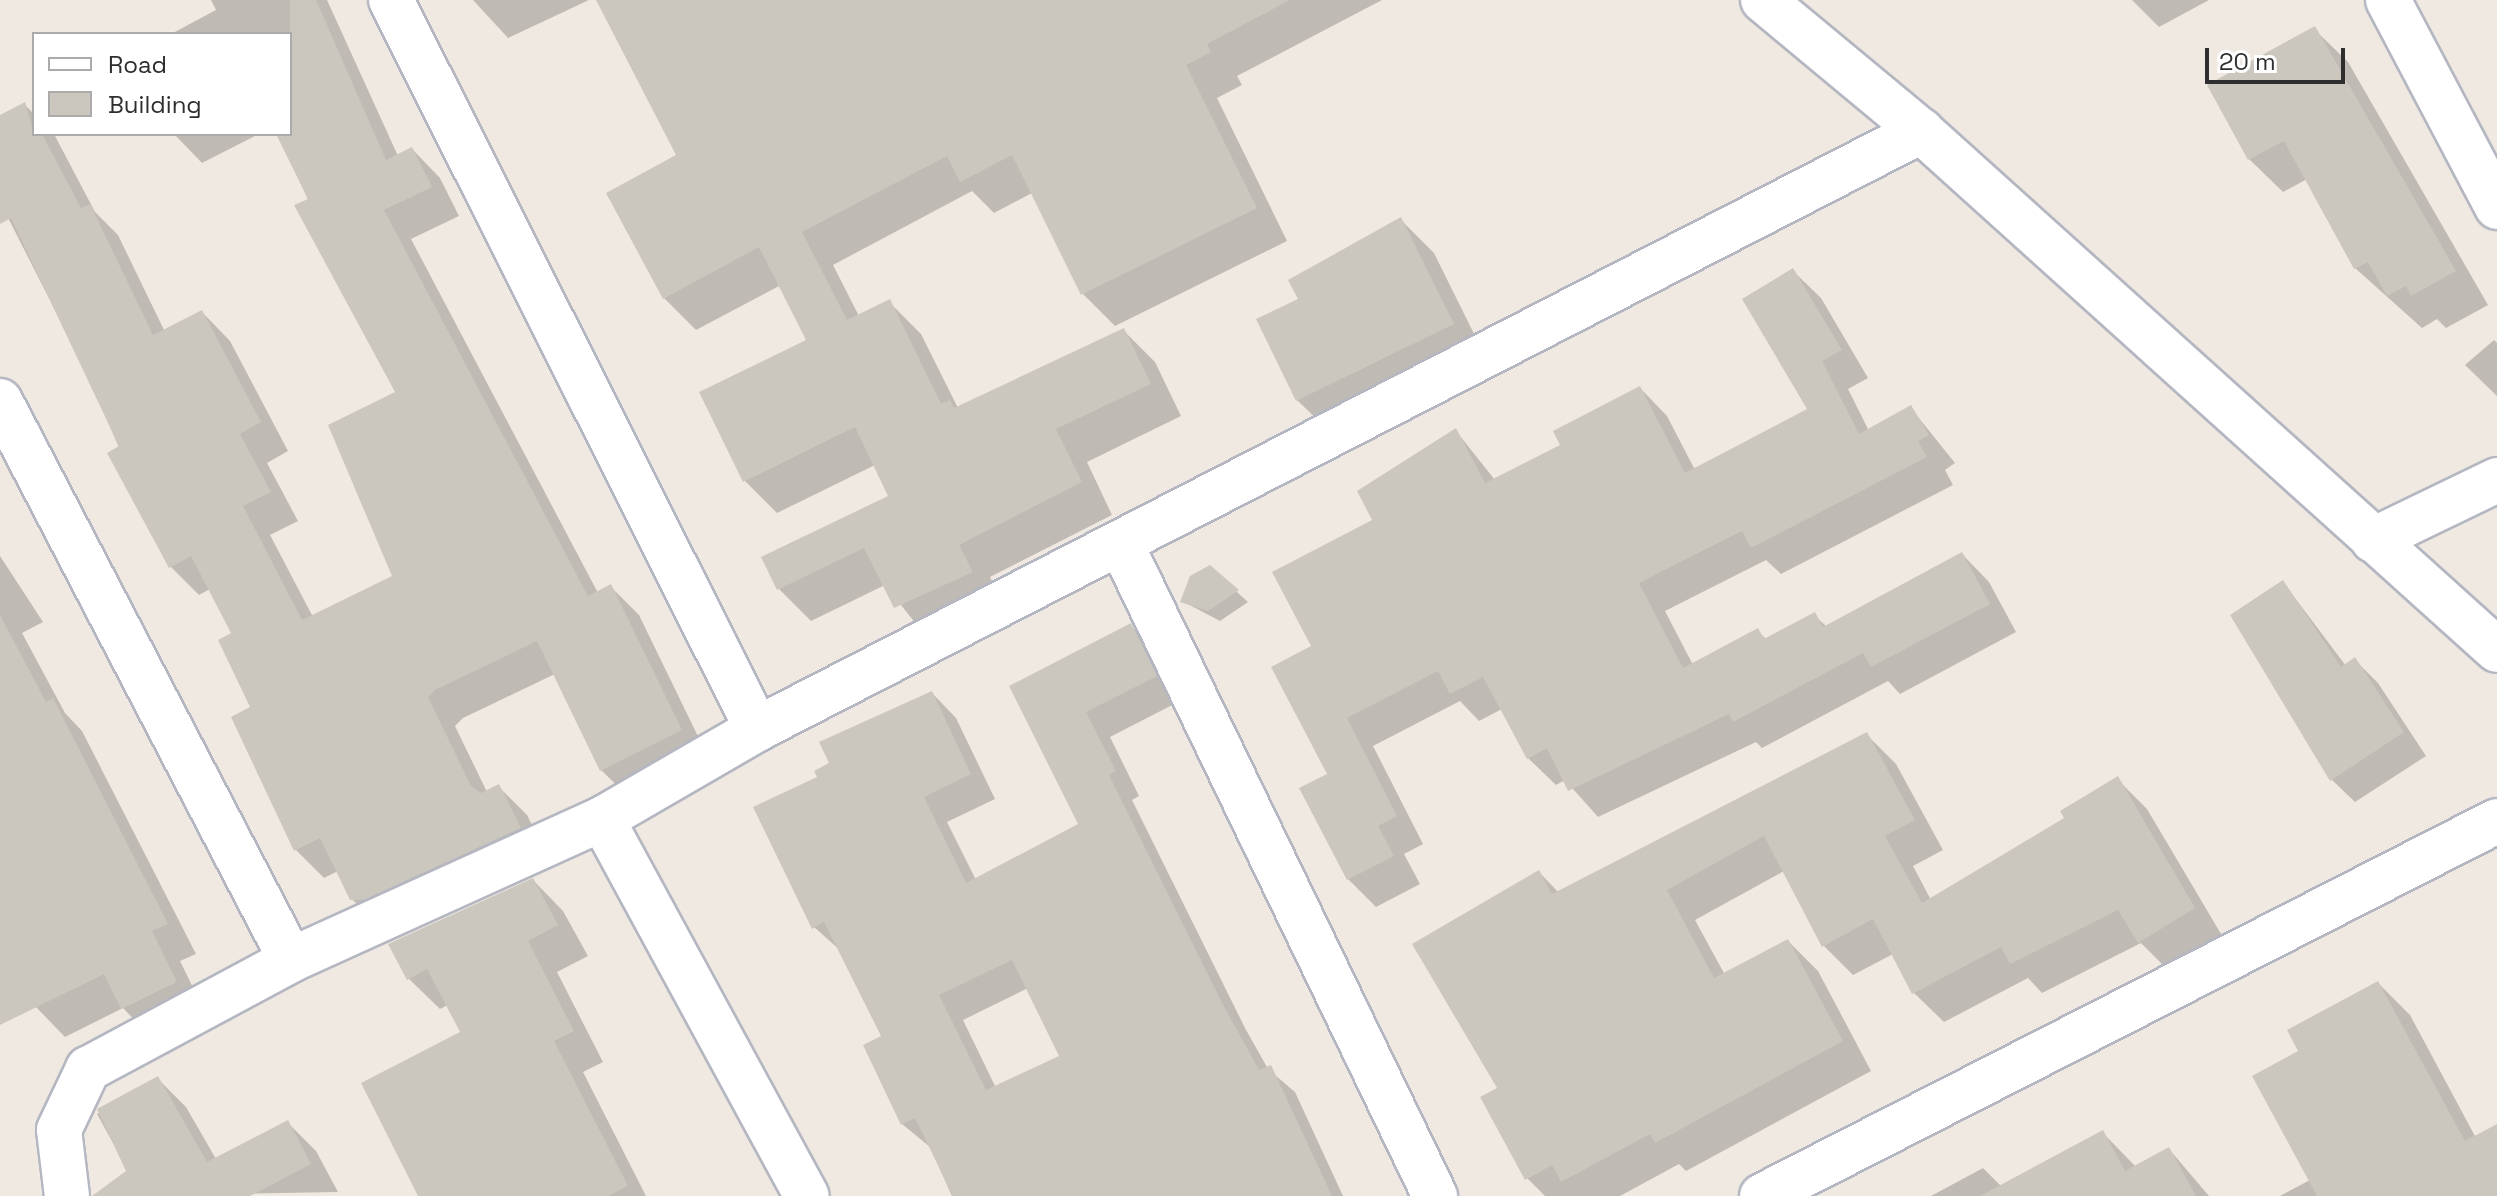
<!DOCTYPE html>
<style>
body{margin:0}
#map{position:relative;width:2497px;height:1196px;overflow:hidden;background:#efe9e1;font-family:"Space Grotesk",sans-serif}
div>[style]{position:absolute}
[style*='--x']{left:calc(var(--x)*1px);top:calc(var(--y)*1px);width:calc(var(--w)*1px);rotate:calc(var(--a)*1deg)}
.shadow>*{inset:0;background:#0003}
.building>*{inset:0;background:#cbc7bf}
.roads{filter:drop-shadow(2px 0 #b4b7c1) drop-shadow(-2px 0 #b4b7c1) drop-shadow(0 2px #b4b7c1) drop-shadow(0 -2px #b4b7c1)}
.minor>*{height:44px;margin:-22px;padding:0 22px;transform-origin:22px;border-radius:22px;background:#fff}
span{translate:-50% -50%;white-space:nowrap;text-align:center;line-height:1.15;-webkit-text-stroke:6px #fff;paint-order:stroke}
.legend{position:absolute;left:32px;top:32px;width:260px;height:104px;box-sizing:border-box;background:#fff;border:2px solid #ababab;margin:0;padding:10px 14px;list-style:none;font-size:24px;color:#2e2e2e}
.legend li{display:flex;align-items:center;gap:16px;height:40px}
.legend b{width:40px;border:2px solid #ababab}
.scale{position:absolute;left:2205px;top:48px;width:140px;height:36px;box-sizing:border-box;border:4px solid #2e2e2e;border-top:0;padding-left:10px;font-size:24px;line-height:28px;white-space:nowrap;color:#2e2e2e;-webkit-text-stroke:6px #fff;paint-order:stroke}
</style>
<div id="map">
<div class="shadow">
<div style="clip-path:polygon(211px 0,327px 0,398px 156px,412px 149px,440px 178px,459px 216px,411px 239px,598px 593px,611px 587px,639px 615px,709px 759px,630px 798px,601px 770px,555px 674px,463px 718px,455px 726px,487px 792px,499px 787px,527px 815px,548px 857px,381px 928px,352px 899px,338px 871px,324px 878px,295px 849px,234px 634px,210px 589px,199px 595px,170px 566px,86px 371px,0 202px,0 117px,25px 105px,34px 114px,34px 134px,54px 134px,95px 212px,118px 235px,165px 332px,202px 312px,230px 341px,288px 451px,267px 463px,298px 521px,270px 535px,313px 617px,395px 577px,397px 393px,278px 134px,290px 134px,290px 34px,171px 34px,216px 10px)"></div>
<div style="clip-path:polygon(473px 0,589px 0,508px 38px)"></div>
<div style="clip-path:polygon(598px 0,1382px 0,1237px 76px,1242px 85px,1217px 98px,1287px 241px,1115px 326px,1083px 294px,1032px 193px,994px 213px,972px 191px,833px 265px,859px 316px,889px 302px,921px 334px,958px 408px,1123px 330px,1155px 362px,1181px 416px,1087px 462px,1112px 515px,990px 577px,1003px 604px,928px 639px,885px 585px,811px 621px,779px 589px,891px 497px,875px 465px,777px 513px,745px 481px,702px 393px,809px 341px,781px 285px,696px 330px,664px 298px,679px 156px)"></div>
<div style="clip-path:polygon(2132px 0,2209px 0,2159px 27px)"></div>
<div style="clip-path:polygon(2314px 29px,2348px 62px,2488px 305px,2446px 328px,2437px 319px,2422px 328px,2355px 268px,2307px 179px,2283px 192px,2249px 159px)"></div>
<div style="clip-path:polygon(174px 134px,259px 134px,202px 163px)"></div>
<div style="clip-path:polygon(1401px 220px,1434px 253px,1486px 358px,1331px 433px,1297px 400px)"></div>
<div style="clip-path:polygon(1793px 271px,1821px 298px,1868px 378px,1848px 389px,1869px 431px,1910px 407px,1955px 463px,1945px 470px,1953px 485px,1781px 574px,1766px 560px,1665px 611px,1693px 665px,1758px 631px,1767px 640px,1814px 615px,1827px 627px,1962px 554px,1989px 582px,2016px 632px,1900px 694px,1888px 681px,1762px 748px,1756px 742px,1598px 817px,1565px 780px,1556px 785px,1528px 758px,1502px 709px,1479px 721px,1460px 701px,1373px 746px,1423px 844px,1404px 854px,1420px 884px,1376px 907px,1348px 879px,1314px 647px,1375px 520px,1456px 431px,1495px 480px,1563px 446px,1640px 388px,1667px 416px,1695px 470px,1810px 410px)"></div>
<div style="clip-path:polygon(2494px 340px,2497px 343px,2497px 396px,2465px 365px)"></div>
<div style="clip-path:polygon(0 556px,43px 622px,22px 633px,65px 713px,82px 731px,196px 954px,180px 961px,205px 1012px,152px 1038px,123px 1008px,65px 1037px,36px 1007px,0 934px)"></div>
<div style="clip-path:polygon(1209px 567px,1248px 602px,1220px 621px,1182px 601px)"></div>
<div style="clip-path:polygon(2283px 582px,2346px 666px,2355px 660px,2378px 683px,2426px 756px,2355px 802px,2332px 780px)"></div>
<div style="clip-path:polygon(evenodd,1131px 626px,1156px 650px,1180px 701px,1110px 737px,1139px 796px,1132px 800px,1245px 1028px,1268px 1069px,1295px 1092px,1343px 1196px,952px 1196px,930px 1147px,902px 1124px,884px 1037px,841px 951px,814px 927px,820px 778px,932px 693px,956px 718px,995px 799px,947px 822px,976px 880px,1081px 825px,1012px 686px,1131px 626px,1028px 988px,1062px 1057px,996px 1088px,963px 1020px,1028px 988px)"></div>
<div style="clip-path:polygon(1866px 734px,1896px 764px,1943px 850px,1913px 866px,1931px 900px,2067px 819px,2117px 779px,2147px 809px,2224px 939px,2169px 971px,2141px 943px,2042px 993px,2028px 978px,1944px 1022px,1914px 993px,1893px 954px,1853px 975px,1824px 946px,1784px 871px,1695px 920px,1725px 975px,1788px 941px,1818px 971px,1871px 1071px,1686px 1171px,1679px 1164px,1620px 1196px,1545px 1196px,1527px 1178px,1500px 1088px,1539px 872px,1559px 893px)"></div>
<div style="clip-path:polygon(533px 880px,563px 911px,588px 956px,557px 972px,603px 1062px,583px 1072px,646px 1196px,418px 1196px,463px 1033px,448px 1005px,440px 1009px,409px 979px)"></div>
<div style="clip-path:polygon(2378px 983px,2410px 1015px,2476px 1138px,2497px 1126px,2497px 1196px,2280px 1196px,2310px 1180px,2301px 1052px)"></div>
<div style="clip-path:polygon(158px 1079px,186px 1107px,216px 1159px,288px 1123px,316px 1151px,338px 1192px,120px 1196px,129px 1172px,97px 1114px)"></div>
<div style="clip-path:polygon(2103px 1133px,2136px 1167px,2169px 1149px,2209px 1196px,1931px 1196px,1983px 1168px,2002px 1187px)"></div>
</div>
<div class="building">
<div style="clip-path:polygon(290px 0,316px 0,386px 160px,412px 147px,432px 187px,384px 210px,588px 596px,611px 584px,682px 730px,600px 771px,537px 641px,435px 690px,428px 697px,471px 786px,481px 793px,499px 784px,521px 828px,364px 900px,350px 900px,320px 838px,294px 851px,231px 717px,250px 707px,218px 640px,231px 633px,191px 556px,169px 568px,107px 453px,119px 446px,11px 218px,0 224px,0 115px,25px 102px,34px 134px,42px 134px,81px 208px,90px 204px,153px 335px,202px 310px,261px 422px,240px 434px,271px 492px,243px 506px,302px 620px,392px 576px,328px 425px,395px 392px,294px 205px,308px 199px,276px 134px,290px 134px)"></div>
<div style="clip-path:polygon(596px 0,1290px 0,1207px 44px,1211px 52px,1186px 65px,1257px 208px,1081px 295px,1012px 155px,960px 182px,947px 156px,802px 232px,847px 320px,890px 299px,941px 404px,950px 400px,954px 408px,1124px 328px,1151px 384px,1056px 429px,1082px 482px,959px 545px,973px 572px,894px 608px,864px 548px,777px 590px,761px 557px,888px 496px,855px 427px,743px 482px,699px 392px,806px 340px,759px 247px,663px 299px,606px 193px,676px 155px)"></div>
<div style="clip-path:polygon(2315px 26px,2456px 271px,2411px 296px,2406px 286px,2387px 296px,2368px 262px,2354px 269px,2284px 141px,2248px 160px,2207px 85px)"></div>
<div style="clip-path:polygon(1401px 217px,1454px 324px,1296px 401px,1256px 319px,1298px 299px,1288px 280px)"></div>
<div style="clip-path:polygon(1793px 268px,1842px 350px,1822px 361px,1859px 434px,1911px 405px,1929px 435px,1918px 441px,1927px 457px,1751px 548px,1742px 531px,1639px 583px,1683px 668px,1758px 628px,1764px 639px,1815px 612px,1823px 627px,1962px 552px,1990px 604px,1871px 667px,1863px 653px,1733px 722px,1729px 714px,1568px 791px,1547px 748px,1527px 759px,1483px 677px,1450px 694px,1438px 671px,1347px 718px,1397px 816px,1378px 826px,1394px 856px,1347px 880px,1299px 788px,1327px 774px,1271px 667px,1311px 646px,1272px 572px,1372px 520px,1357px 491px,1456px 428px,1485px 483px,1560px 445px,1553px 431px,1640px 386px,1685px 473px,1807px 409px,1742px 299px)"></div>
<div style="clip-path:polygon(1210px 565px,1239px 590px,1208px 611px,1180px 602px,1190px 576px)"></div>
<div style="clip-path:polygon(2283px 580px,2341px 667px,2355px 657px,2404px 732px,2330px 781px,2230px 615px)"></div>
<div style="clip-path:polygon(0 615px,46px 702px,53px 698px,168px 924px,152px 931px,177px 982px,121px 1009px,104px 974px,0 1025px)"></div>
<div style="clip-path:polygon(evenodd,1131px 623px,1157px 676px,1086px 712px,1116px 771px,1109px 775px,1221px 1001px,1259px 1070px,1271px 1065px,1332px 1196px,953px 1196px,915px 1118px,901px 1125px,863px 1045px,881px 1036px,824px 922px,812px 929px,753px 807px,817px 777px,814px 771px,829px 763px,819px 742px,932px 691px,971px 774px,924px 797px,966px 883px,1078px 824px,1009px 686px,1131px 623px,1012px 960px,1059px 1056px,986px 1090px,939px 995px,1012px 960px)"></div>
<div style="clip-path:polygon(1867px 732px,1915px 820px,1885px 836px,1922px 903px,2064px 818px,2060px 811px,2118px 776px,2195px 908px,2138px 943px,2118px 910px,2010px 964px,2001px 947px,1912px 994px,1873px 919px,1822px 947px,1764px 836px,1667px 890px,1714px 978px,1788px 939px,1843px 1041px,1655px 1143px,1650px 1134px,1561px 1182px,1552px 1165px,1525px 1180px,1480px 1097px,1497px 1088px,1412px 944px,1539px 870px,1552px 894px)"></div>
<div style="clip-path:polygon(533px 878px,558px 925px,528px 941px,574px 1031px,554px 1041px,628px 1186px,608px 1196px,418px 1196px,361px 1083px,460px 1032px,427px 969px,407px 980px,388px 944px)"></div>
<div style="clip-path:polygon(2378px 981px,2465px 1141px,2497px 1124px,2497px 1196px,2317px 1196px,2252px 1076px,2298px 1051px,2287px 1030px)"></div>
<div style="clip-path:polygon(158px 1076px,207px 1162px,288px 1120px,311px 1164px,250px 1196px,92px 1196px,126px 1171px,97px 1109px)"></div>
<div style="clip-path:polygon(2103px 1130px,2125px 1171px,2169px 1147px,2196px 1196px,1980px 1196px)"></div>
</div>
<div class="roads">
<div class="minor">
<div style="--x:391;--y:0;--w:816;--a:63.34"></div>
<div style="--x:1763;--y:0;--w:205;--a:39.7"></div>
<div style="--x:1921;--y:131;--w:775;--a:42.02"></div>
<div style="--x:2388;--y:0;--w:234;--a:62.2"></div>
<div style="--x:0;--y:401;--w:630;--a:62.5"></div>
<div style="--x:2373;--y:540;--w:138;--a:-25.8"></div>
<div style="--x:1121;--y:544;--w:724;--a:64.28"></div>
<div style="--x:602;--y:819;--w:429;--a:61.5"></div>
<div style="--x:67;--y:1196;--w:66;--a:-96.9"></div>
<div style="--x:59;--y:1130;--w:68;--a:-64.6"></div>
<div style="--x:88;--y:1069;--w:230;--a:-28.2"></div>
<div style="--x:291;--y:960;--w:341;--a:-24.4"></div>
<div style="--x:602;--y:819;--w:179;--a:-30.1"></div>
<div style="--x:757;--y:729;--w:1309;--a:-27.19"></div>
<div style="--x:1762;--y:1196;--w:825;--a:-27.03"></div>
</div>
</div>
<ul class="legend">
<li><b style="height:10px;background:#fff"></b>Road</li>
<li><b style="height:22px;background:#cbc7bf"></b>Building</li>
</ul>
<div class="scale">20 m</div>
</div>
